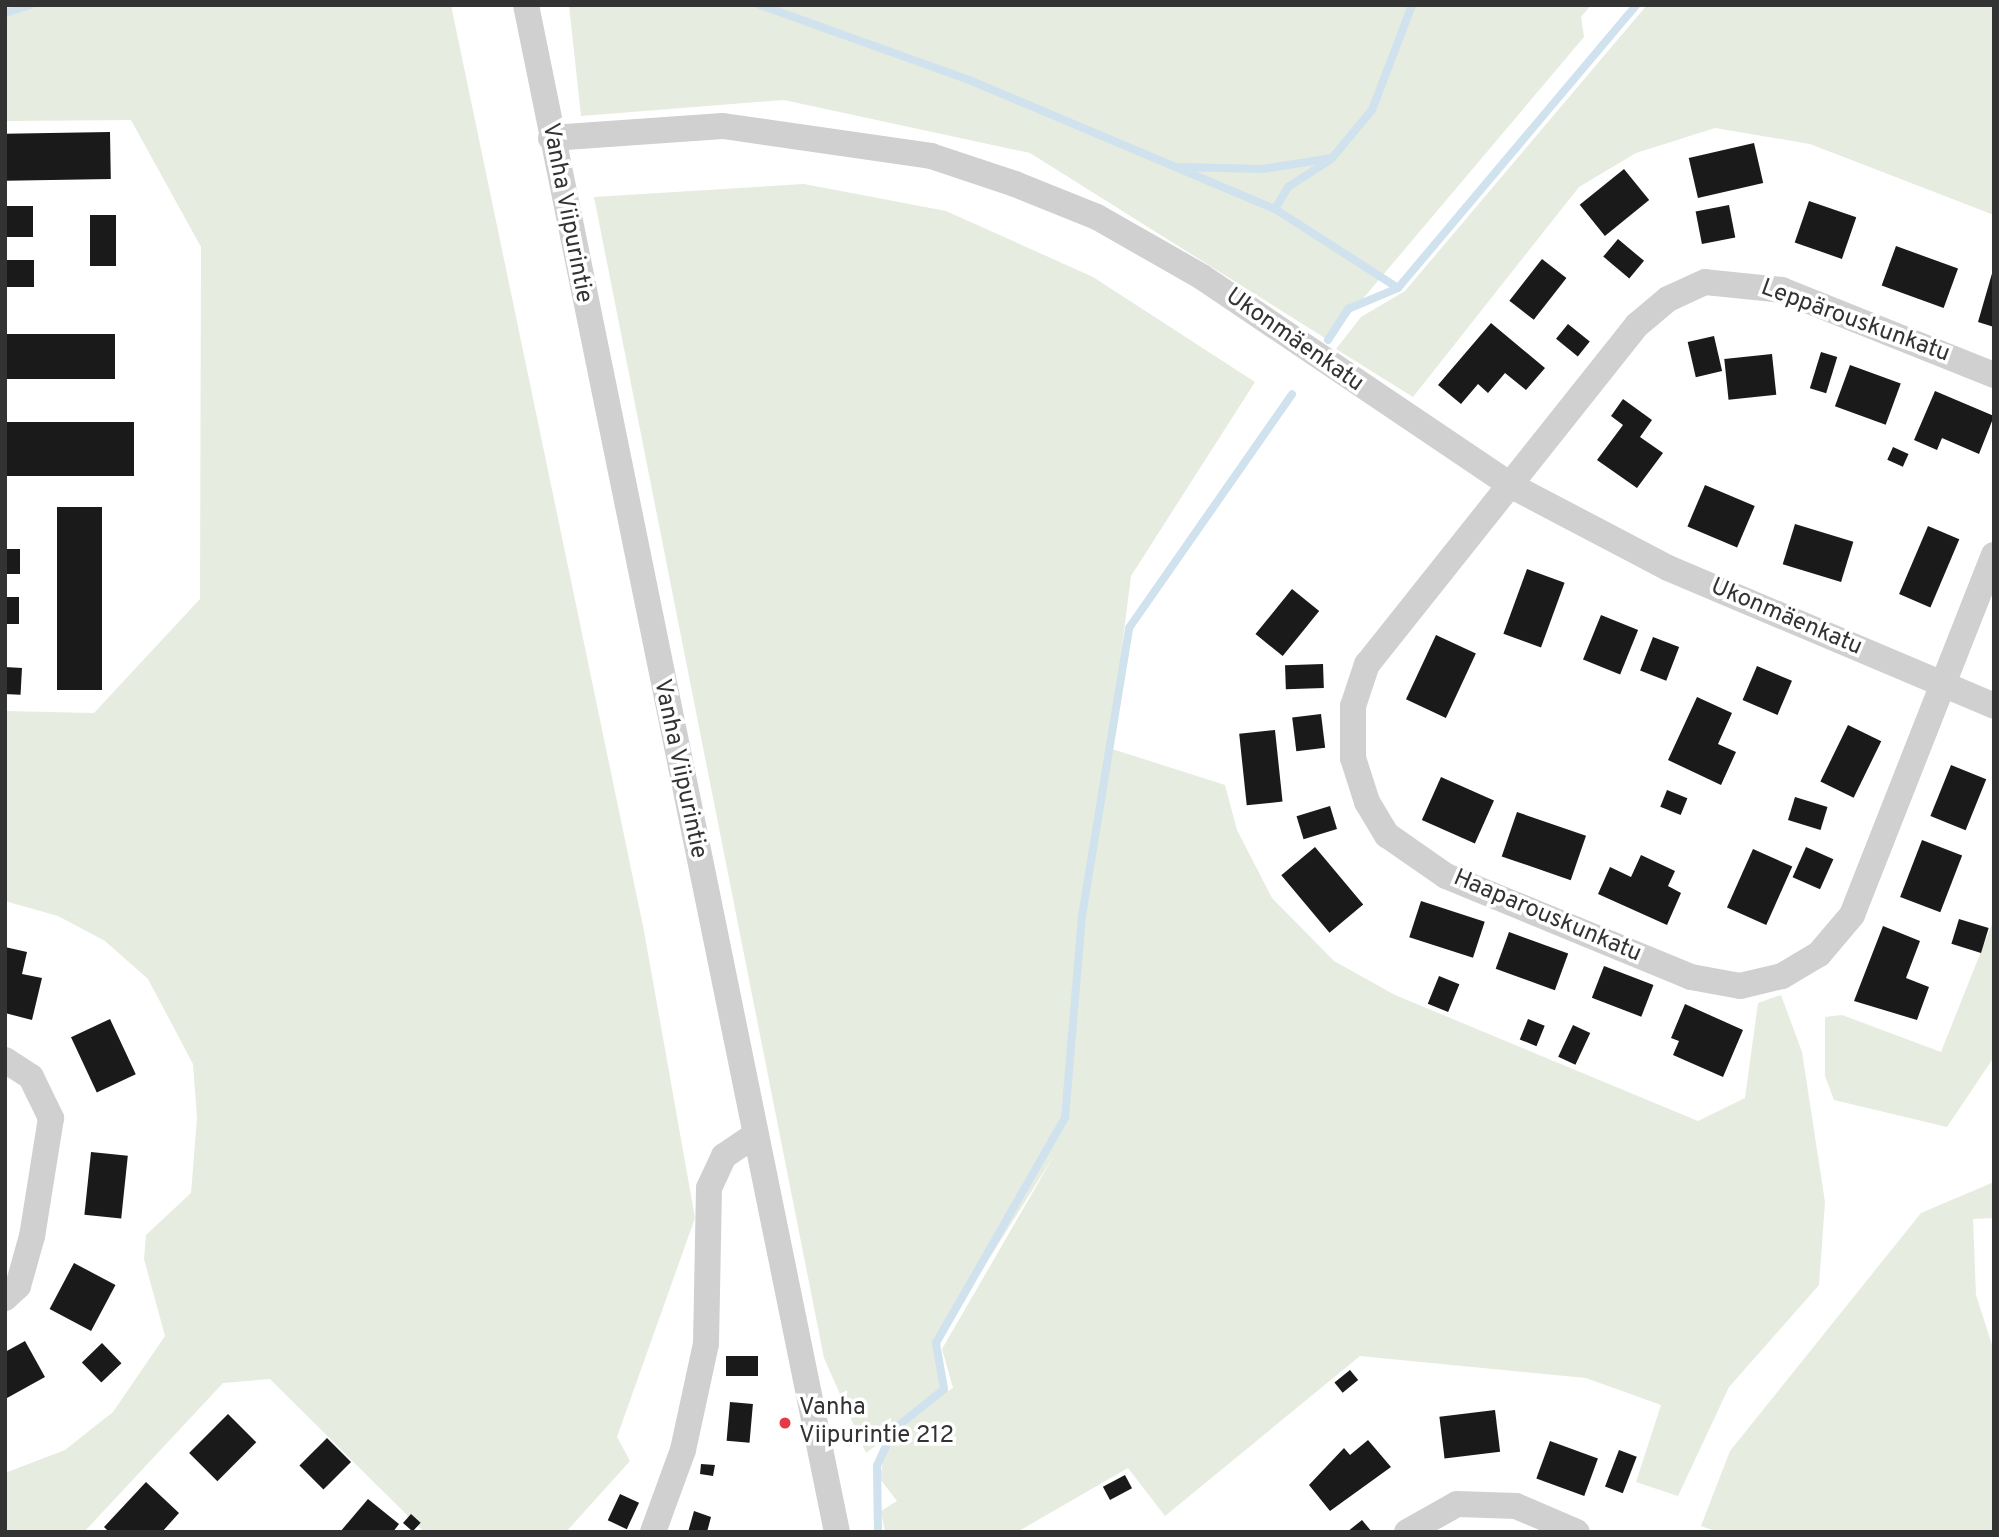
<!DOCTYPE html>
<meta charset="utf-8">
<style>
body{margin:0}
#map{position:relative;width:1999px;height:1537px;overflow:hidden;background:#fff;font-family:Overpass,sans-serif}
div>[style]{position:absolute}
[style*='--x']{left:calc(var(--x)*1px);top:calc(var(--y)*1px);width:calc(var(--w)*1px);rotate:calc(var(--a)*1deg)}
.green>*{inset:0;background:#e6ecdf}
.stream>*{height:8px;margin:-4px;padding:0 4px;transform-origin:4px;border-radius:4px;background:#cfe2ee}
.building>*{inset:0;background:#1a1a1a;transform-origin:0 0}
.minor>*{height:26px;margin:-13px;padding:0 13px;transform-origin:13px;border-radius:13px;background:#d0d0d0}
.dots>*{width:19px;height:19px;translate:-50% -50%;box-sizing:border-box;border:4px solid #fff;border-radius:50%}
span{translate:-50% -50%;white-space:nowrap;text-align:center;line-height:1.15;-webkit-text-stroke:7px #fff;paint-order:stroke}
.street-label{font-size:24px;color:#333}
.poi-label{font-size:24px;color:#333}
.left{translate:0 -50%;text-align:left}
.frame{position:absolute;inset:0;border:7px solid #333;pointer-events:none}
</style>
<div id="map">
<div class="green">
<div style="clip-path:polygon(5px 5px,451px 5px,644px 931px,695px 1218px,617px 1437px,630px 1461px,566px 1532px,424px 1532px,270px 1379px,223px 1383px,84px 1532px,5px 1532px,5px 1473px,65px 1450px,113px 1412px,165px 1336px,144px 1259px,146px 1235px,191px 1193px,197px 1118px,193px 1064px,148px 979px,105px 941px,58px 916px,5px 901px,5px 711px,94px 713px,200px 599px,201px 247px,131px 120px,5px 121px)"></div>
<div style="clip-path:polygon(569px 5px,1591px 5px,1581px 17px,1584px 37px,1328px 340px,1030px 153px,784px 100px,581px 116px)"></div>
<div style="clip-path:polygon(1647px 5px,1994px 5px,1994px 215px,1810px 144px,1715px 128px,1636px 153px,1579px 187px,1413px 397px,1336px 349px,1361px 317px,1405px 291px)"></div>
<div style="clip-path:polygon(evenodd,804px 184px,946px 211px,1093px 277px,1255px 382px,1131px 576px,1109px 748px,1225px 785px,1237px 830px,1272px 898px,1334px 961px,1395px 995px,1698px 1121px,1745px 1098px,1758px 1003px,1781px 995px,1802px 1052px,1825px 1202px,1819px 1285px,1729px 1387px,1678px 1496px,1636px 1482px,1661px 1405px,1586px 1378px,1360px 1356px,1165px 1516px,1128px 1468px,1017px 1532px,885px 1532px,881px 1511px,897px 1501px,880px 1479px,887px 1437px,866px 1453px,824px 1358px,594px 197px,804px 184px,1055px 1154px,942px 1349px,953px 1388px,925px 1405px,944px 1389px,936px 1343px,1055px 1154px)"></div>
<div style="clip-path:polygon(1994px 919px,1994px 1057px,1947px 1127px,1834px 1100px,1825px 1076px,1825px 1017px,1842px 1015px,1941px 1052px)"></div>
<div style="clip-path:polygon(1994px 1182px,1994px 1218px,1973px 1219px,1976px 1295px,1994px 1351px,1994px 1532px,1718px 1532px,1701px 1526px,1730px 1451px,1921px 1213px)"></div>
</div>
<div class="stream">
<div style="--x:760;--y:5;--w:220;--a:19.7"></div>
<div style="--x:967;--y:79;--w:334;--a:22.9"></div>
<div style="--x:1275;--y:209;--w:146;--a:32.7"></div>
<div style="--x:5;--y:13;--w:26;--a:-18"></div>
<div style="--x:1180;--y:167;--w:83;--a:1.4"></div>
<div style="--x:1263;--y:169;--w:70;--a:-9.1"></div>
<div style="--x:1332;--y:158;--w:62;--a:-50.2"></div>
<div style="--x:1372;--y:110;--w:112;--a:-69.1"></div>
<div style="--x:1275;--y:209;--w:26;--a:-59"></div>
<div style="--x:1288;--y:187;--w:50;--a:-32.7"></div>
<div style="--x:1328;--y:340;--w:37;--a:-57"></div>
<div style="--x:1348;--y:309;--w:54;--a:-22.8"></div>
<div style="--x:1398;--y:288;--w:370;--a:-49.9"></div>
<div style="--x:878;--y:1532;--w:66;--a:-90.9"></div>
<div style="--x:877;--y:1466;--w:39;--a:-66"></div>
<div style="--x:893;--y:1430;--w:65;--a:-38.8"></div>
<div style="--x:944;--y:1389;--w:47;--a:-99.9"></div>
<div style="--x:936;--y:1343;--w:259;--a:-60.2"></div>
<div style="--x:1065;--y:1118;--w:203;--a:-85.2"></div>
<div style="--x:1082;--y:916;--w:292;--a:-80.7"></div>
<div style="--x:1129;--y:628;--w:285;--a:-55.1"></div>
</div>
<div class="building">
<div style="left:110px;top:132px;width:47px;height:105px;rotate:89deg"></div>
<div style="left:1754px;top:143px;width:41px;height:67px;rotate:77deg"></div>
<div style="left:1624px;top:169px;width:40px;height:57px;rotate:51deg"></div>
<div style="left:1809px;top:201px;width:50px;height:44px;rotate:19deg"></div>
<div style="left:1729px;top:205px;width:33px;height:34px;rotate:79deg"></div>
<div style="left:33px;top:206px;width:31px;height:28px;rotate:90deg"></div>
<div style="left:90px;top:215px;width:26px;height:51px"></div>
<div style="left:1618px;top:239px;width:34px;height:23px;rotate:40deg"></div>
<div style="left:1896px;top:246px;width:66px;height:42px;rotate:20deg"></div>
<div style="left:1542px;top:259px;width:31px;height:53px;rotate:38deg"></div>
<div style="left:5px;top:260px;width:29px;height:27px"></div>
<div style="clip-path:polygon(1993px 270px,1994px 270px,1994px 327px,1978px 322px)"></div>
<div style="clip-path:polygon(1491px 323px,1545px 368px,1526px 390px,1505px 373px,1488px 393px,1478px 384px,1461px 404px,1438px 385px)"></div>
<div style="left:1568px;top:324px;width:28px;height:19px;rotate:39deg"></div>
<div style="left:115px;top:334px;width:45px;height:110px;rotate:90deg"></div>
<div style="left:1714px;top:336px;width:36px;height:27px;rotate:77deg"></div>
<div style="left:1821px;top:352px;width:17px;height:38px;rotate:17deg"></div>
<div style="left:1772px;top:354px;width:41px;height:48px;rotate:84deg"></div>
<div style="left:1850px;top:365px;width:54px;height:44px;rotate:20deg"></div>
<div style="clip-path:polygon(1935px 391px,1994px 416px,1979px 454px,1942px 438px,1937px 450px,1914px 440px)"></div>
<div style="clip-path:polygon(1623px 399px,1652px 420px,1640px 437px,1663px 453px,1637px 488px,1597px 460px,1623px 425px,1611px 416px)"></div>
<div style="left:5px;top:422px;width:129px;height:54px"></div>
<div style="left:1893px;top:447px;width:17px;height:14px;rotate:24deg"></div>
<div style="left:1705px;top:485px;width:54px;height:45px;rotate:23deg"></div>
<div style="left:57px;top:507px;width:45px;height:183px"></div>
<div style="left:1795px;top:524px;width:61px;height:42px;rotate:17deg"></div>
<div style="left:1928px;top:526px;width:34px;height:74px;rotate:23deg"></div>
<div style="left:5px;top:549px;width:15px;height:25px"></div>
<div style="left:1527px;top:569px;width:40px;height:69px;rotate:20deg"></div>
<div style="left:1292px;top:589px;width:35px;height:58px;rotate:39deg"></div>
<div style="left:5px;top:597px;width:14px;height:27px"></div>
<div style="left:1601px;top:615px;width:40px;height:48px;rotate:22deg"></div>
<div style="left:1436px;top:635px;width:44px;height:71px;rotate:25deg"></div>
<div style="left:1653px;top:637px;width:28px;height:36px;rotate:21deg"></div>
<div style="left:1323px;top:664px;width:24px;height:38px;rotate:88deg"></div>
<div style="left:1757px;top:666px;width:38px;height:37px;rotate:23deg"></div>
<div style="left:5px;top:667px;width:17px;height:27px;rotate:3deg"></div>
<div style="clip-path:polygon(1697px 697px,1732px 713px,1718px 744px,1736px 752px,1721px 785px,1668px 760px)"></div>
<div style="left:1321px;top:714px;width:34px;height:29px;rotate:83deg"></div>
<div style="left:1848px;top:725px;width:37px;height:63px;rotate:26deg"></div>
<div style="left:1275px;top:730px;width:72px;height:36px;rotate:84deg"></div>
<div style="left:1951px;top:765px;width:38px;height:55px;rotate:22deg"></div>
<div style="left:1441px;top:777px;width:58px;height:47px;rotate:24deg"></div>
<div style="left:1667px;top:790px;width:22px;height:18px;rotate:22deg"></div>
<div style="left:1795px;top:797px;width:34px;height:24px;rotate:17deg"></div>
<div style="left:1330px;top:806px;width:24px;height:35px;rotate:73deg"></div>
<div style="left:1517px;top:812px;width:73px;height:47px;rotate:19deg"></div>
<div style="left:1922px;top:840px;width:43px;height:61px;rotate:21deg"></div>
<div style="left:1315px;top:847px;width:75px;height:44px;rotate:50deg"></div>
<div style="left:1806px;top:847px;width:30px;height:33px;rotate:24deg"></div>
<div style="left:1753px;top:849px;width:43px;height:64px;rotate:24deg"></div>
<div style="clip-path:polygon(1641px 855px,1675px 871px,1668px 886px,1681px 893px,1667px 925px,1598px 894px,1610px 867px,1631px 877px)"></div>
<div style="left:1421px;top:901px;width:67px;height:38px;rotate:18deg"></div>
<div style="left:1959px;top:919px;width:31px;height:26px;rotate:17deg"></div>
<div style="clip-path:polygon(1883px 926px,1920px 941px,1906px 978px,1929px 987px,1917px 1020px,1854px 1001px)"></div>
<div style="left:1509px;top:932px;width:63px;height:39px;rotate:20deg"></div>
<div style="clip-path:polygon(5px 947px,27px 952px,22px 974px,42px 978px,32px 1020px,5px 1013px)"></div>
<div style="left:1604px;top:966px;width:53px;height:34px;rotate:21deg"></div>
<div style="left:1439px;top:976px;width:22px;height:30px;rotate:22deg"></div>
<div style="clip-path:polygon(1685px 1004px,1743px 1030px,1723px 1077px,1673px 1055px,1679px 1041px,1671px 1038px)"></div>
<div style="left:110px;top:1019px;width:61px;height:43px;rotate:65deg"></div>
<div style="left:1528px;top:1019px;width:18px;height:22px;rotate:22deg"></div>
<div style="left:1573px;top:1025px;width:19px;height:35px;rotate:25deg"></div>
<div style="left:91px;top:1152px;width:37px;height:63px;rotate:6deg"></div>
<div style="left:74px;top:1263px;width:47px;height:52px;rotate:28deg"></div>
<div style="clip-path:polygon(25px 1341px,45px 1377px,7px 1398px,5px 1352px)"></div>
<div style="left:102px;top:1343px;width:28px;height:28px;rotate:46deg"></div>
<div style="left:758px;top:1356px;width:20px;height:32px;rotate:90deg"></div>
<div style="left:1350px;top:1370px;width:13px;height:20px;rotate:51deg"></div>
<div style="left:730px;top:1402px;width:23px;height:39px;rotate:5deg"></div>
<div style="left:1495px;top:1410px;width:42px;height:56px;rotate:83deg"></div>
<div style="left:228px;top:1414px;width:40px;height:55px;rotate:45deg"></div>
<div style="left:327px;top:1438px;width:34px;height:39px;rotate:45deg"></div>
<div style="clip-path:polygon(1368px 1440px,1391px 1467px,1330px 1511px,1309px 1485px,1344px 1448px,1350px 1455px)"></div>
<div style="left:1550px;top:1441px;width:51px;height:40px;rotate:20deg"></div>
<div style="left:1619px;top:1450px;width:19px;height:39px;rotate:21deg"></div>
<div style="clip-path:polygon(701px 1464px,715px 1465px,713px 1476px,700px 1474px)"></div>
<div style="left:1125px;top:1475px;width:15px;height:25px;rotate:62deg"></div>
<div style="clip-path:polygon(146px 1482px,179px 1513px,162px 1532px,109px 1532px,104px 1527px)"></div>
<div style="left:620px;top:1494px;width:21px;height:29px;rotate:25deg"></div>
<div style="clip-path:polygon(368px 1499px,399px 1524px,393px 1532px,340px 1532px)"></div>
<div style="clip-path:polygon(694px 1511px,711px 1517px,707px 1532px,688px 1532px)"></div>
<div style="left:411px;top:1514px;width:13px;height:12px;rotate:42deg"></div>
<div style="clip-path:polygon(1362px 1520px,1372px 1532px,1347px 1532px)"></div>
</div>
<div class="minor">
<div style="--x:526;--y:5;--w:1558;--a:78.49"></div>
<div style="--x:551;--y:138;--w:172;--a:-4"></div>
<div style="--x:723;--y:126;--w:210;--a:8.2"></div>
<div style="--x:931;--y:156;--w:89;--a:18.4"></div>
<div style="--x:1015;--y:184;--w:88;--a:21.9"></div>
<div style="--x:1097;--y:217;--w:121;--a:29.7"></div>
<div style="--x:1202;--y:277;--w:372;--a:34"></div>
<div style="--x:1510;--y:485;--w:178;--a:27.7"></div>
<div style="--x:1668;--y:568;--w:354;--a:22.9"></div>
<div style="--x:1994;--y:375;--w:228;--a:-158.2"></div>
<div style="--x:1782;--y:290;--w:77;--a:-174.1"></div>
<div style="--x:1705;--y:282;--w:41;--a:155.3"></div>
<div style="--x:1668;--y:299;--w:40;--a:140"></div>
<div style="--x:1637;--y:325;--w:433;--a:128.5"></div>
<div style="--x:1367;--y:664;--w:44;--a:108.4"></div>
<div style="--x:1353;--y:706;--w:52;--a:90"></div>
<div style="--x:1353;--y:758;--w:46;--a:72.3"></div>
<div style="--x:1367;--y:802;--w:39;--a:59"></div>
<div style="--x:1387;--y:835;--w:72;--a:34.8"></div>
<div style="--x:1446;--y:876;--w:265;--a:22.4"></div>
<div style="--x:1691;--y:977;--w:50;--a:10.4"></div>
<div style="--x:1740;--y:986;--w:43;--a:-13.4"></div>
<div style="--x:1782;--y:976;--w:43;--a:-30.7"></div>
<div style="--x:1819;--y:954;--w:51;--a:-49.8"></div>
<div style="--x:1852;--y:915;--w:387;--a:-68.5"></div>
<div style="--x:5;--y:1060;--w:31;--a:33"></div>
<div style="--x:31;--y:1077;--w:46;--a:64"></div>
<div style="--x:51;--y:1118;--w:120;--a:99.1"></div>
<div style="--x:32;--y:1236;--w:52;--a:105.6"></div>
<div style="--x:18;--y:1286;--w:18;--a:137"></div>
<div style="--x:653;--y:1532;--w:87;--a:-69.9"></div>
<div style="--x:683;--y:1450;--w:108;--a:-77.8"></div>
<div style="--x:706;--y:1344;--w:156;--a:-88.9"></div>
<div style="--x:709;--y:1188;--w:35;--a:-65"></div>
<div style="--x:724;--y:1156;--w:37;--a:-34"></div>
<div style="--x:1407;--y:1532;--w:57;--a:-29.2"></div>
<div style="--x:1457;--y:1504;--w:59;--a:1.9"></div>
<div style="--x:1516;--y:1506;--w:66;--a:23.1"></div>
</div>
<div class="dots">
<div style="left:785px;top:1423px;background:#e63946"></div>
</div>
<div class="street-label">
<span style="left:566px;top:213px;rotate:79deg">Vanha Viipurintie</span>
<span style="left:1855px;top:322px;rotate:20deg">Leppärouskunkatu</span>
<span style="left:1294px;top:341px;rotate:35deg">Ukonmäenkatu</span>
<span style="left:1786px;top:618px;rotate:23deg">Ukonmäenkatu</span>
<span style="left:679px;top:769px;rotate:78deg">Vanha Viipurintie</span>
<span style="left:1547px;top:917px;rotate:23deg">Haaparouskunkatu</span>
</div>
<div class="poi-label">
<span class="left" style="left:799px;top:1423px">Vanha<br>Viipurintie 212</span>
</div>
<div class="frame"></div>
</div>
